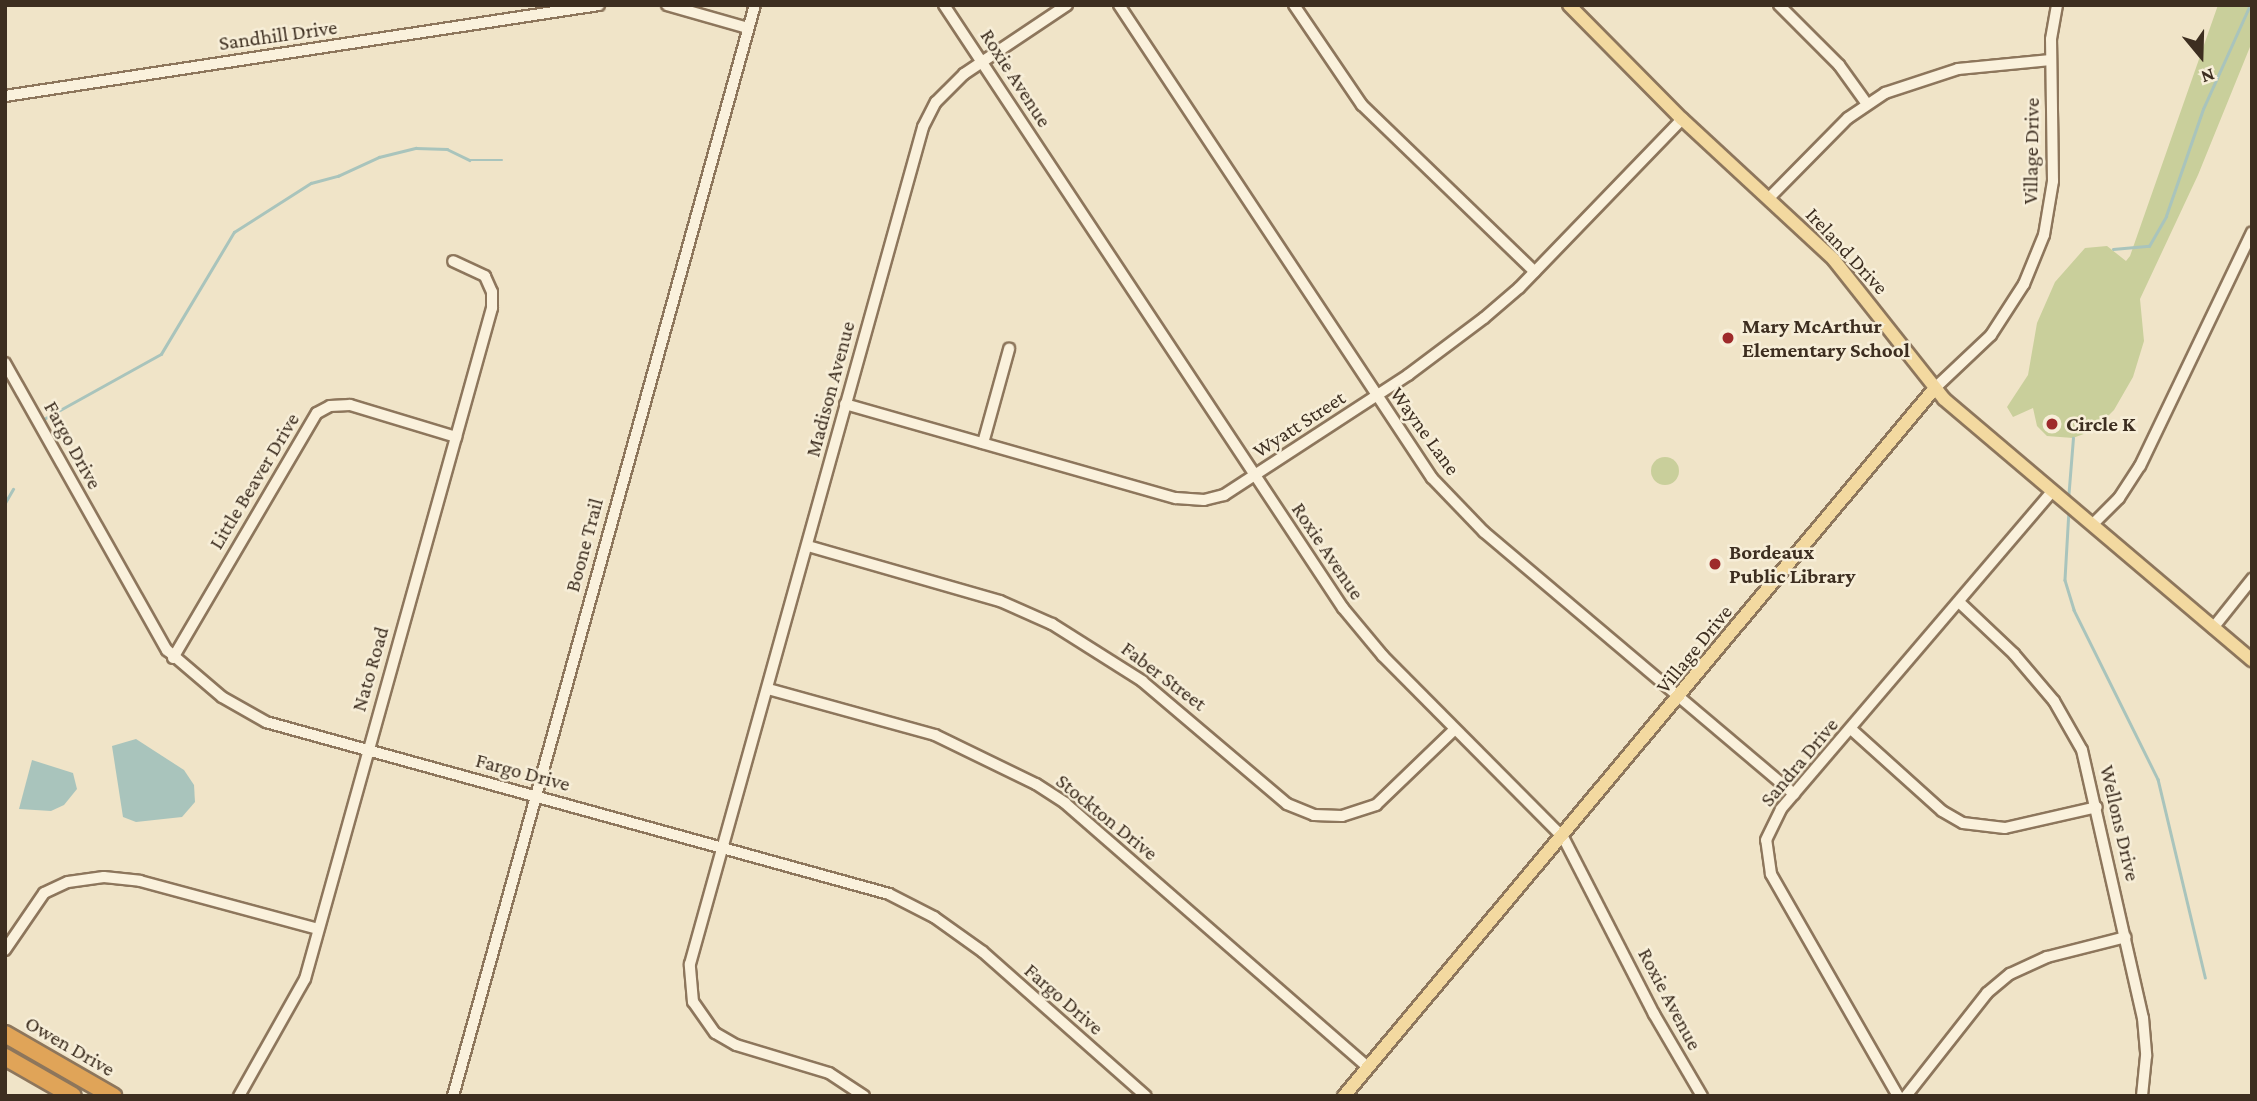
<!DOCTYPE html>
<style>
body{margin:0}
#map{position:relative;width:2257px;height:1101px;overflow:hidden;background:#f0e4c8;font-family:"Crimson Pro",serif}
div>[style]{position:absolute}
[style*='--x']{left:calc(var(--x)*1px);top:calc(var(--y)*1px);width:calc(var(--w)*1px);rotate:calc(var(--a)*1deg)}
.green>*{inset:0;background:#c9cf9b}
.round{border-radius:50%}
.water>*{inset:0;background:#a9c4bc}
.stream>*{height:2.5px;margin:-1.25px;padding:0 1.25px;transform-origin:1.25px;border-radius:1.25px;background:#a9c4bc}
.roads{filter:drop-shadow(2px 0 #8d765c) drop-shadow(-2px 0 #8d765c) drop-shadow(0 2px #8d765c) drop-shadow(0 -2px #8d765c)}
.minor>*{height:10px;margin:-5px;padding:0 5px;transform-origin:5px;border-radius:5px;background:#faf1dc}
.major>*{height:12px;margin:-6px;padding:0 6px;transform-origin:6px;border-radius:6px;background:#f3d9a0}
.highway>*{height:16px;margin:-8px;padding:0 8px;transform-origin:8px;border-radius:8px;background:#e0a458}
.dots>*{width:19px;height:19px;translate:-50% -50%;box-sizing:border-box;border:4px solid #f7eed8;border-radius:50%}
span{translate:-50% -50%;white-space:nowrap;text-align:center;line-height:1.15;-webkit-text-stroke:5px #f7eed8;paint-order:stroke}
.street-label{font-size:21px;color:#3d2e20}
.poi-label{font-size:21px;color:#3d2e20;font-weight:700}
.left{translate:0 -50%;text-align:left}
.frame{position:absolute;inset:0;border:7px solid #3d2e20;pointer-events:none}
.north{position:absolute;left:2166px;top:21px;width:70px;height:70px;-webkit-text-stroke:5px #f7eed8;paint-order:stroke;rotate:161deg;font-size:19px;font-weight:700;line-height:28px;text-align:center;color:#3d2e20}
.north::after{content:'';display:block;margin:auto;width:24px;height:32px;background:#3d2e20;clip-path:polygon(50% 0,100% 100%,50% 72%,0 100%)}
</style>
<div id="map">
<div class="green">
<div style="clip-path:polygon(2218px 5px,2252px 5px,2252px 42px,2198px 175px,2140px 299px,2144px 341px,2133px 377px,2114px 410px,2094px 430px,2073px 438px,2047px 436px,2037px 426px,2033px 408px,2013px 417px,2007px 407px,2028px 375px,2037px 323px,2055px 282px,2085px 248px,2107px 246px,2126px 261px,2130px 256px)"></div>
<div class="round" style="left:1651px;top:457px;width:28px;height:28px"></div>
</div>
<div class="water">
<div style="clip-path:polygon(136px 739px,184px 770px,194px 785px,195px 802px,182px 817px,136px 822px,123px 817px,112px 746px)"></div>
<div style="clip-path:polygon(32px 760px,73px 773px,77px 789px,64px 805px,51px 811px,19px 809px)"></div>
</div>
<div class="stream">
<div style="--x:2113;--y:249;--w:36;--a:-5"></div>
<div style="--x:2149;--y:246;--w:34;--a:-60"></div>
<div style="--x:2166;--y:216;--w:113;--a:-70.9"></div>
<div style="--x:2203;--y:109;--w:114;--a:-65.7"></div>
<div style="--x:42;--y:420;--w:136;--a:-29"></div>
<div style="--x:161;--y:354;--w:142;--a:-59.1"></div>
<div style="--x:234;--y:232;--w:91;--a:-32.5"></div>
<div style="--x:311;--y:183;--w:28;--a:-15"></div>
<div style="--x:338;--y:176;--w:45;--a:-24.9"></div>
<div style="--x:379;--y:157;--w:38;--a:-14"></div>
<div style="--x:416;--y:148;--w:31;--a:2"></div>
<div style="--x:447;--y:149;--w:25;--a:26"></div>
<div style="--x:470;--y:160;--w:32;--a:0"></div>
<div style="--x:2068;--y:500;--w:62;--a:-85.4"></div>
<div style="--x:5;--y:503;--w:16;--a:-60"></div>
<div style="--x:2069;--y:510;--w:70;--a:93.3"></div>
<div style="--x:2065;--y:580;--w:31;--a:73"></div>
<div style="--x:2074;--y:610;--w:189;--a:63.6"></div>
<div style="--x:2158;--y:779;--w:204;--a:76.6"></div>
</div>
<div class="roads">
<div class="minor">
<div style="--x:667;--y:5;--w:84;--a:15.9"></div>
<div style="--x:944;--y:5;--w:723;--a:56.51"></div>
<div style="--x:1343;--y:608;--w:62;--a:50.2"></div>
<div style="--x:1383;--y:656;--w:255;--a:45.2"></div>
<div style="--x:1563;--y:837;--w:199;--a:62.8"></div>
<div style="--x:1654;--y:1014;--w:95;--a:59.7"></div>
<div style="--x:1119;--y:5;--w:567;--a:56.51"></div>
<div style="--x:1432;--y:478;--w:75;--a:46.1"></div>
<div style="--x:1484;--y:532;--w:406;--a:40.2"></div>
<div style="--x:1294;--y:5;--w:121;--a:55.8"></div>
<div style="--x:1362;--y:105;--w:240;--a:44"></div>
<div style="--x:1779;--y:5;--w:85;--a:45"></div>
<div style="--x:1839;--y:65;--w:48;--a:54.3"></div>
<div style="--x:5;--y:96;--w:601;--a:-8.71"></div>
<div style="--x:1769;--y:198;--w:112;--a:-45.4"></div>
<div style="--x:1848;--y:118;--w:45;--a:-34"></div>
<div style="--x:1885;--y:93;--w:77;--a:-18.2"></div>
<div style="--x:1958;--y:69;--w:93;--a:-5.5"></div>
<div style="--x:5;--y:363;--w:330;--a:60.6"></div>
<div style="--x:167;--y:650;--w:72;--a:40.5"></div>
<div style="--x:222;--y:697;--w:51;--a:29.6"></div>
<div style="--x:266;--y:722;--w:646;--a:15.43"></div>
<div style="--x:889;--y:894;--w:51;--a:27.1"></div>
<div style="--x:934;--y:917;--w:60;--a:35.5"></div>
<div style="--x:983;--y:952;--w:217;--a:41.5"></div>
<div style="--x:1935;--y:388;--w:77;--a:-43.4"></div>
<div style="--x:1991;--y:335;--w:61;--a:-57.1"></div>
<div style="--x:2024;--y:284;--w:53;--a:-67.8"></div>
<div style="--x:2044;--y:235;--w:55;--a:-80.5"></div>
<div style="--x:2053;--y:181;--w:142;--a:-90.8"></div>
<div style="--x:2051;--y:39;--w:35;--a:-80"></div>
<div style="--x:845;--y:404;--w:344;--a:15.9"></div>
<div style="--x:1176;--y:498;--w:28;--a:4"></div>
<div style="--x:1204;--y:500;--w:21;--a:-14"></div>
<div style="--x:1224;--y:495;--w:220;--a:-33.1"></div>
<div style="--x:1408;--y:375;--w:95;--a:-36.9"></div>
<div style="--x:1484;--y:318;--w:46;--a:-40.6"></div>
<div style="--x:1519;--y:288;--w:235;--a:-46"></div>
<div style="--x:983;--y:443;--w:98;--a:-74.5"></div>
<div style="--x:2092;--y:525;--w:38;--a:-45"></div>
<div style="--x:2119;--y:498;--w:38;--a:-57"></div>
<div style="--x:2140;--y:466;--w:259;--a:-64.4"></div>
<div style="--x:808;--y:546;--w:200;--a:16"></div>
<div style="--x:1000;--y:601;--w:57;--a:23.9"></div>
<div style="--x:1052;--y:624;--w:107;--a:32.3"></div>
<div style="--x:1142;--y:681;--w:190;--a:40.3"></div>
<div style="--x:1287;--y:804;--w:29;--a:22"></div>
<div style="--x:1314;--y:815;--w:28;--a:2"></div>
<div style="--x:1342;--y:816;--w:36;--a:-18"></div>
<div style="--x:1376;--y:805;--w:108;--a:-43.9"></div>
<div style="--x:1959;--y:602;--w:76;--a:43.4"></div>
<div style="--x:2014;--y:654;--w:62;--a:49.6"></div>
<div style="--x:2054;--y:701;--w:56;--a:60.3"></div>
<div style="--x:2082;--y:750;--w:275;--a:77.2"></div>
<div style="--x:2143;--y:1018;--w:38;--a:85"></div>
<div style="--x:2146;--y:1056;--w:40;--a:95.7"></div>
<div style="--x:2213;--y:628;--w:63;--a:-51.5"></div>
<div style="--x:173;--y:658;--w:284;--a:-59.6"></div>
<div style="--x:317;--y:413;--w:15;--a:-28"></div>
<div style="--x:330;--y:406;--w:20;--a:-3"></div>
<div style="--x:350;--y:405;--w:111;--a:16.8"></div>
<div style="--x:768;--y:689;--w:173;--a:15.4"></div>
<div style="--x:935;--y:735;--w:112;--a:25.9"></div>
<div style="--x:1036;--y:784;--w:35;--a:33"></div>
<div style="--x:1065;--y:803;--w:402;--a:41.1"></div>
<div style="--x:1851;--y:729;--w:122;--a:42"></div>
<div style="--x:1942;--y:811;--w:24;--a:30"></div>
<div style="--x:1963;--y:823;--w:42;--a:6.8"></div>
<div style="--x:2005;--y:828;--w:94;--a:-12.9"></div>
<div style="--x:5;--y:950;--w:69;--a:-55.6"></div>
<div style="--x:44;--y:893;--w:26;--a:-25"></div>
<div style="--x:68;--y:882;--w:36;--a:-8"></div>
<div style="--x:104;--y:877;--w:36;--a:6"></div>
<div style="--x:140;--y:881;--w:184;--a:15.1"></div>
<div style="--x:239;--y:1096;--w:134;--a:-60.6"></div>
<div style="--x:305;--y:979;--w:697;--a:-74.43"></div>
<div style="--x:492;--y:308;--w:16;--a:-90"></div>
<div style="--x:492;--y:292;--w:17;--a:-114"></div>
<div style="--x:485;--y:276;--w:35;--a:-155"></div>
<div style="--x:453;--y:1096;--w:1132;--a:-74.53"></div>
<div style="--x:864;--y:1096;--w:42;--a:-146.7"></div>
<div style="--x:829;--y:1073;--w:97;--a:-163.2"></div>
<div style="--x:736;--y:1045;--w:24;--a:-150"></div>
<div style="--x:715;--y:1033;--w:38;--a:-125"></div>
<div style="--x:693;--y:1002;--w:38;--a:-95"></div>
<div style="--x:690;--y:964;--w:869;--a:-74.44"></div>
<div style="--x:923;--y:127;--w:28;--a:-63"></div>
<div style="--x:936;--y:102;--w:40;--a:-45"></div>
<div style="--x:964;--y:74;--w:124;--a:-33.8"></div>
<div style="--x:1898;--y:1096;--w:256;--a:-119.8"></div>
<div style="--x:1771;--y:874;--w:34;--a:-98"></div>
<div style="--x:1766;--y:840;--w:34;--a:-64"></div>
<div style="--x:1781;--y:809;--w:418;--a:-49.5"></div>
<div style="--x:1906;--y:1096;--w:131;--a:-51.8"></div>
<div style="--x:1987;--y:993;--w:30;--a:-40"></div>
<div style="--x:2010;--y:974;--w:41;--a:-24.7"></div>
<div style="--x:2047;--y:957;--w:81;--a:-14.2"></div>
</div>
<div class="major">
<div style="--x:1569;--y:5;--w:161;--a:45.3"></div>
<div style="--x:1682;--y:119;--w:207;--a:42.8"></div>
<div style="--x:1834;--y:260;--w:177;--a:51.6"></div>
<div style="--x:1944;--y:399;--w:404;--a:40.3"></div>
<div style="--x:1344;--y:1096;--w:922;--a:-50.15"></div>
</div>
<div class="highway">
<div style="--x:5;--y:1034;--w:125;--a:29.9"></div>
<div style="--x:5;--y:1057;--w:78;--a:29.8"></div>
</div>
</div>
<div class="dots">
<div style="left:1728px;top:338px;background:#9e2a2b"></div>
<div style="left:2052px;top:424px;background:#9e2a2b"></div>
<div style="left:1715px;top:564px;background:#9e2a2b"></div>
</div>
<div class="street-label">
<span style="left:278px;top:35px;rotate:-8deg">Sandhill Drive</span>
<span style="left:1016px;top:78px;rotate:57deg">Roxie Avenue</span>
<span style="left:2031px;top:151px;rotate:-89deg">Village Drive</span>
<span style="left:1847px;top:251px;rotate:47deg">Ireland Drive</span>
<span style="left:830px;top:389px;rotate:-75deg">Madison Avenue</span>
<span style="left:1299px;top:424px;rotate:-33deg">Wyatt Street</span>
<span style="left:1425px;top:431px;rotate:54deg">Wayne Lane</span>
<span style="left:73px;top:445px;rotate:61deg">Fargo Drive</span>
<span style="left:254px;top:481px;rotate:-59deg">Little Beaver Drive</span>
<span style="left:584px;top:545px;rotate:-75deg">Boone Trail</span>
<span style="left:1328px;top:551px;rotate:56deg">Roxie Avenue</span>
<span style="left:1694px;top:649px;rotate:-51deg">Village Drive</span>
<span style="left:370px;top:669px;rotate:-74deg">Nato Road</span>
<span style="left:1164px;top:676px;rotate:37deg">Faber Street</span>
<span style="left:1799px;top:762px;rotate:-50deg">Sandra Drive</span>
<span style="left:523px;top:772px;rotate:15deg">Fargo Drive</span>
<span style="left:1107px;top:817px;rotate:39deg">Stockton Drive</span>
<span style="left:2120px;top:823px;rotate:77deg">Wellons Drive</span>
<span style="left:1064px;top:999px;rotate:41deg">Fargo Drive</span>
<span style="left:1670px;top:999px;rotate:62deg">Roxie Avenue</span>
<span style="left:70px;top:1046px;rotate:30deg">Owen Drive</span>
</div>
<div class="poi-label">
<span class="left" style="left:1742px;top:338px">Mary McArthur<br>Elementary School</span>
<span class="left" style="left:2066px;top:424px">Circle K</span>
<span class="left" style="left:1729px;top:564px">Bordeaux<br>Public Library</span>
</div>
<div class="frame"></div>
<div class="north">N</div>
</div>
